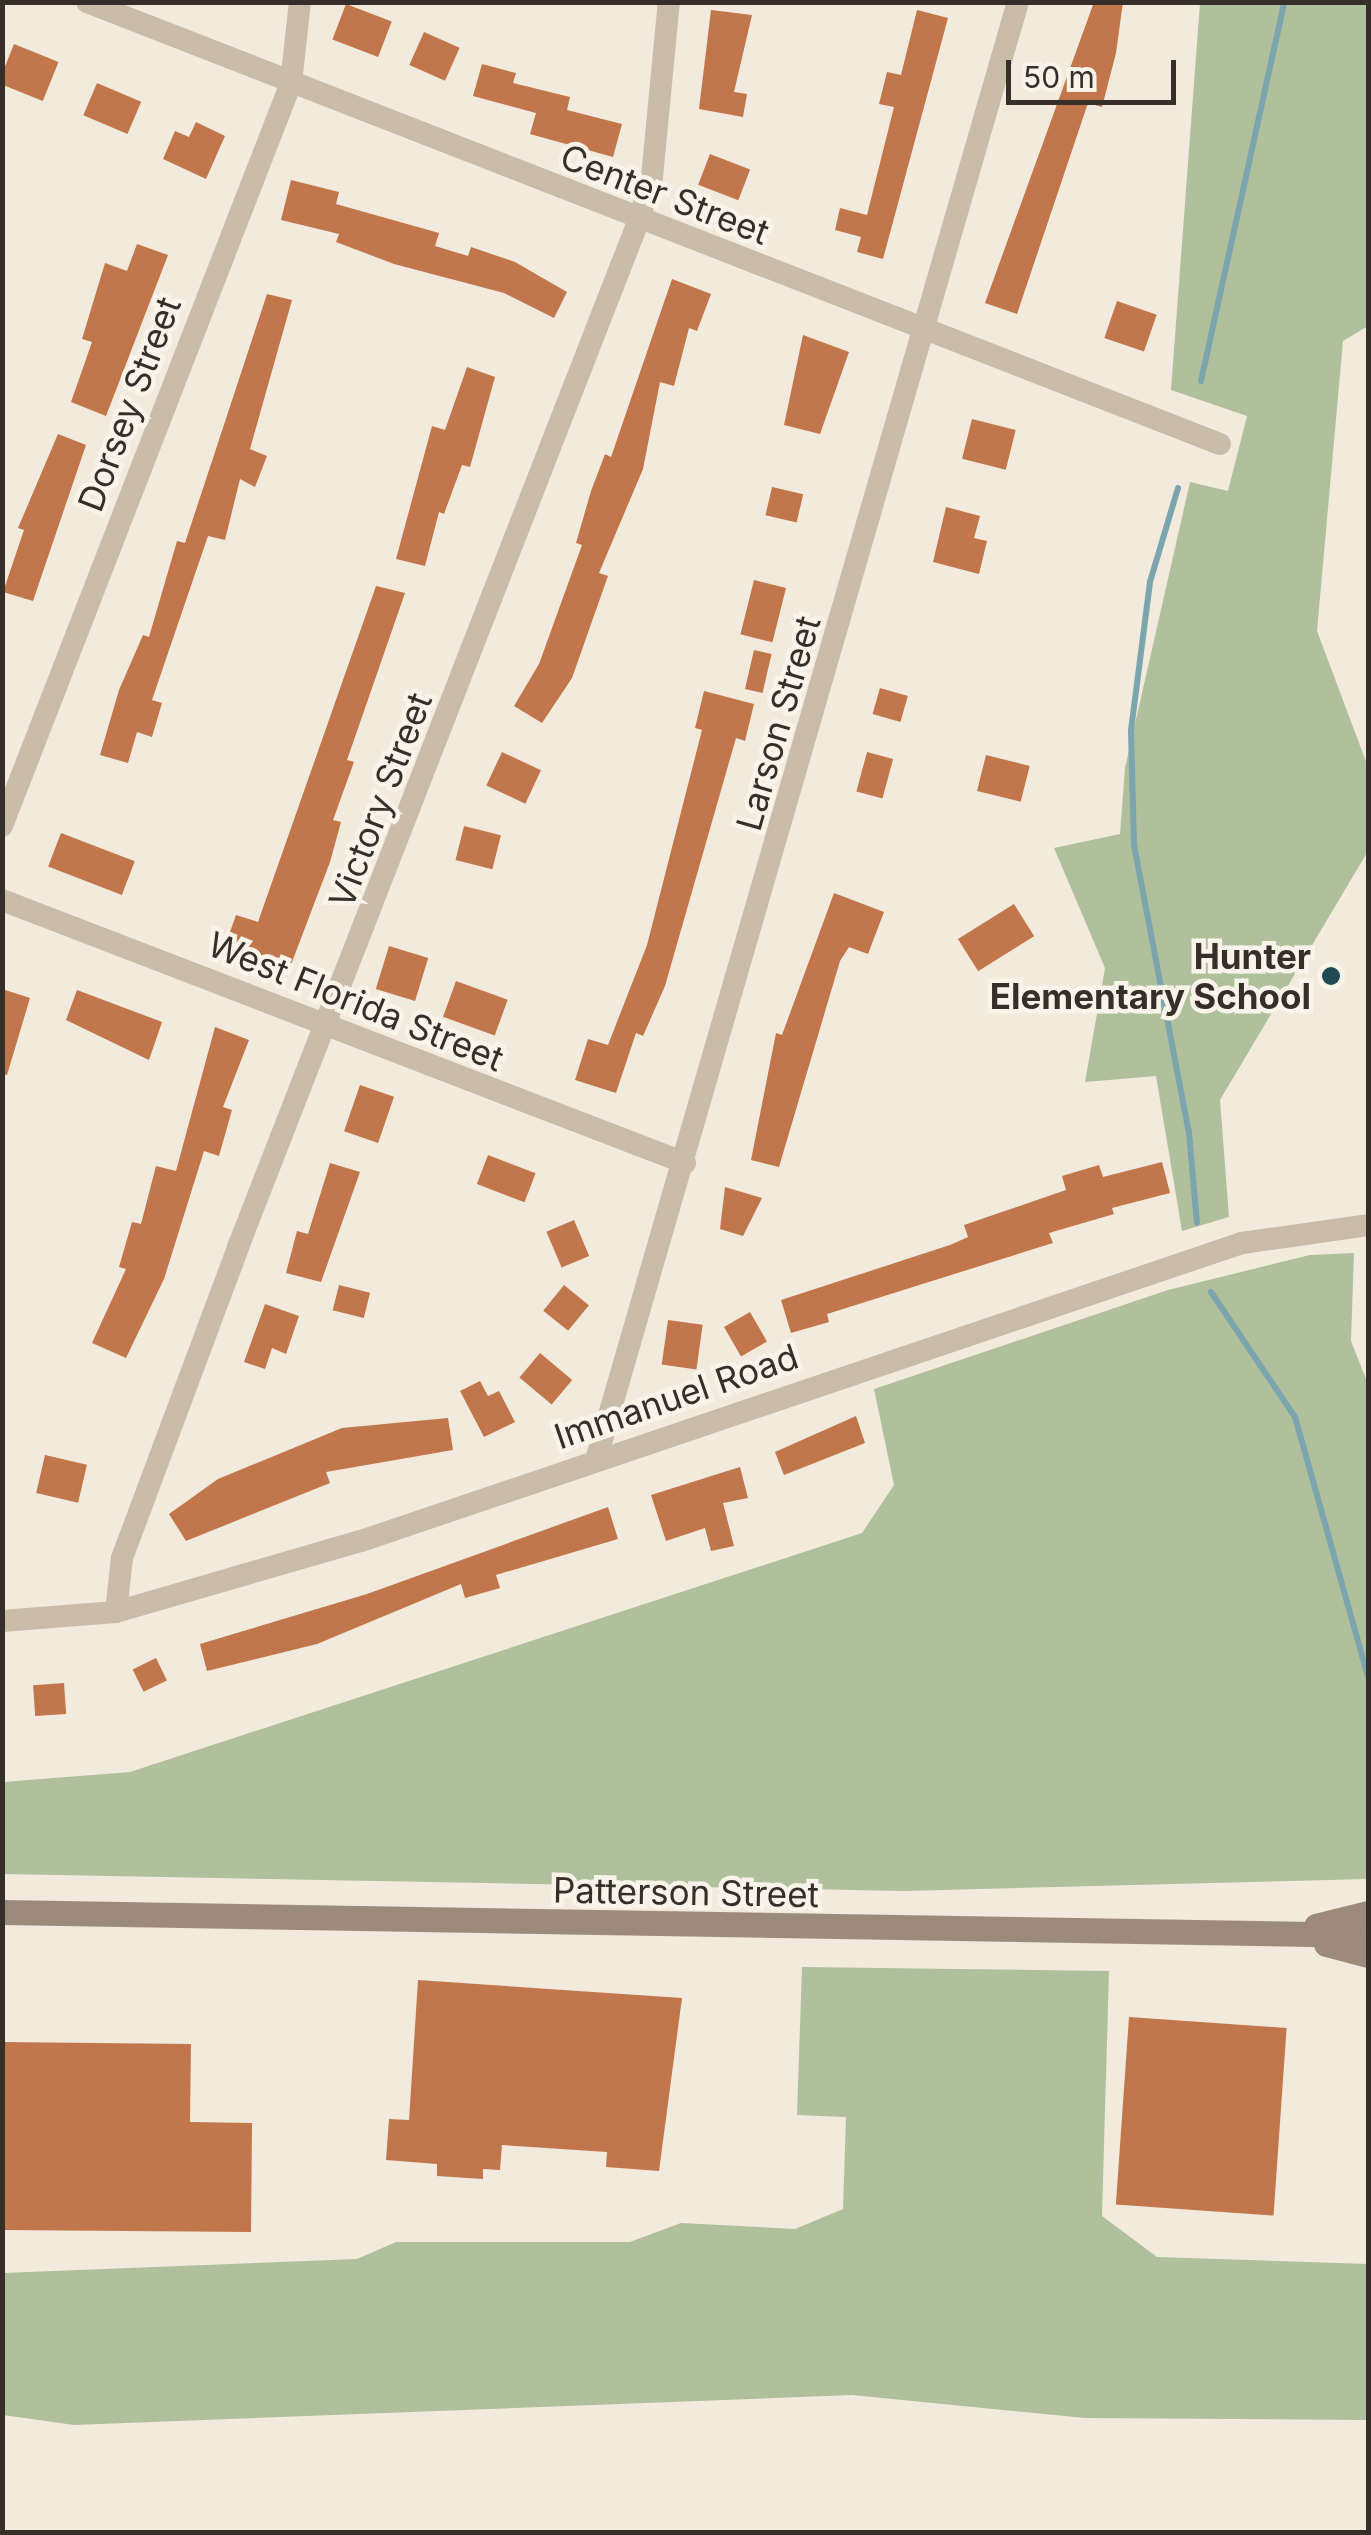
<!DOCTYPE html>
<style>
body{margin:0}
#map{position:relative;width:1371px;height:2535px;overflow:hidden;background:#f1eadd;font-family:Inter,sans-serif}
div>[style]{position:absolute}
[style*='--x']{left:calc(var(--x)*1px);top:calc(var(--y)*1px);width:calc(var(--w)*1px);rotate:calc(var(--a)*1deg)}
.green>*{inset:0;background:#b0c09d}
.stream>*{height:6px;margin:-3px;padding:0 3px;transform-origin:3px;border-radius:3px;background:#7da5ad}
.building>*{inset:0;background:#c1774b;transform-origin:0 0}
.minor>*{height:22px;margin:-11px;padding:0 11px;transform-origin:11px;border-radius:11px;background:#c9bca9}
.secondary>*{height:25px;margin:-12.5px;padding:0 12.5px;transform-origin:12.5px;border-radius:12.5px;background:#9c8b7a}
.dots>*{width:28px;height:28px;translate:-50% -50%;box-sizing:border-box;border:5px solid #f9f4e9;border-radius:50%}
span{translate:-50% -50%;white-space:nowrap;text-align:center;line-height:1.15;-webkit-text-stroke:9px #f9f4e9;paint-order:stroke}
.street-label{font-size:35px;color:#362f29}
.poi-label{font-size:35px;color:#362f29;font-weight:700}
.right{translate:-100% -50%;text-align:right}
.frame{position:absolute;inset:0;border:5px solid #362f29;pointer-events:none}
.scale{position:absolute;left:1006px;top:60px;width:170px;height:45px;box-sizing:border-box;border:5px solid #362f29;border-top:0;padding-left:12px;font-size:30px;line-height:35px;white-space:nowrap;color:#362f29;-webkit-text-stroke:8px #f9f4e9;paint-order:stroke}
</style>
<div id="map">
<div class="green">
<div style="clip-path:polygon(1200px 3px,1368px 3px,1368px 326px,1343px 341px,1317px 631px,1368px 767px,1368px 851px,1220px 1100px,1229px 1217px,1182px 1231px,1156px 1076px,1085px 1082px,1105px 968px,1054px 848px,1120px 834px,1125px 768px,1190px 482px,1228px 491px,1247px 416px,1171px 390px)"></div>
<div style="clip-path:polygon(1354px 1253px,1351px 1341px,1368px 1384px,1368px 1879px,905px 1891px,3px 1874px,3px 1782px,130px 1772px,862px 1533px,894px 1485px,874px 1389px,1168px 1290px,1310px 1255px)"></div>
<div style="clip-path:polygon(802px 1967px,1109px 1971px,1102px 2216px,1157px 2257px,1368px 2264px,1368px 2420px,1085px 2418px,852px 2395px,74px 2425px,3px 2415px,3px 2273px,357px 2259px,396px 2242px,630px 2242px,681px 2223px,795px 2229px,843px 2209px,846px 2117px,797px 2115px)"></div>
</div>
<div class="stream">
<div style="--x:1201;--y:381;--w:388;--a:-77.6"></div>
<div style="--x:1178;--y:488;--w:98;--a:106.6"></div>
<div style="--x:1150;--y:582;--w:150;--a:97.3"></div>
<div style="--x:1131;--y:731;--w:114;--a:88.5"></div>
<div style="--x:1134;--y:845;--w:292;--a:79.2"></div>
<div style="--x:1189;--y:1132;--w:91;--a:85"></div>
<div style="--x:1211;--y:1292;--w:151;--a:56.1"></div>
<div style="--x:1295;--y:1417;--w:269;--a:74.3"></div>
</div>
<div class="building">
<div style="clip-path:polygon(1094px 2px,1123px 2px,1116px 53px,1102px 107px,1088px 103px,1017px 314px,985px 303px)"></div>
<div style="left:346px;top:4px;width:49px;height:38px;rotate:21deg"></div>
<div style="clip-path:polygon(711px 10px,752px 15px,734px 92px,747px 94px,743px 117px,699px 109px)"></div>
<div style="clip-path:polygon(917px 10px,948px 18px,883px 259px,857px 252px,861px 237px,835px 230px,840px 208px,867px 215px,894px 107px,879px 104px,887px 72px,901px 75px)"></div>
<div style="left:424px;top:32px;width:39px;height:36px;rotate:24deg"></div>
<div style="left:14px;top:44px;width:48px;height:42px;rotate:22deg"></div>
<div style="clip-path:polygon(482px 64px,516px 73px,513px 83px,570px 97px,567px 110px,622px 124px,613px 157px,530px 134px,536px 113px,473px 96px)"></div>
<div style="left:97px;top:83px;width:48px;height:35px;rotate:23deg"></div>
<div style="clip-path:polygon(196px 122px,225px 136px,206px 179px,163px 159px,175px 131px,189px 137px)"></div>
<div style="left:710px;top:154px;width:43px;height:33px;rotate:21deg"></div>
<div style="clip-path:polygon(291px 180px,339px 192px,336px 204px,439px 233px,435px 246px,468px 256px,471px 247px,515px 262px,567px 292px,554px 318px,504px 293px,394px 264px,336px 242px,339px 234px,281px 220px)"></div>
<div style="clip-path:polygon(137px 244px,168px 255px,106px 416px,71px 402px,92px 342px,82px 339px,105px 263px,127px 271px)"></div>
<div style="clip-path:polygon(672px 279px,711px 294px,697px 331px,689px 328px,674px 386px,660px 382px,643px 469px,599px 573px,608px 576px,572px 678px,542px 723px,514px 706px,539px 664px,582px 545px,576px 543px,591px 491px,605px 454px,611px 457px)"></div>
<div style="clip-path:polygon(267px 294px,292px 300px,250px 449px,267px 456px,255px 487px,240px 479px,225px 540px,208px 536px,152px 700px,162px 703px,152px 737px,137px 732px,128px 763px,100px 755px,119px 690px,143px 635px,149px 637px,177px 541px,185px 543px)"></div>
<div style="left:1117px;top:301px;width:42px;height:39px;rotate:19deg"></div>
<div style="clip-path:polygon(803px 335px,849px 352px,820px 434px,784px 425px)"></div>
<div style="clip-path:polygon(467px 367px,495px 377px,470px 467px,462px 465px,444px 514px,439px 512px,425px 566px,396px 559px,432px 426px,445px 430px)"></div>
<div style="left:972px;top:419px;width:45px;height:41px;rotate:14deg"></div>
<div style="clip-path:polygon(58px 434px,86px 445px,33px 601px,3px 592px,24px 530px,18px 528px)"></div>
<div style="left:772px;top:487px;width:32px;height:29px;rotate:13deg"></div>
<div style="clip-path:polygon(946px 507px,980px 516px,974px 538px,987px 541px,979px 574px,933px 562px)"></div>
<div style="left:754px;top:580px;width:33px;height:56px;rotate:14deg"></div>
<div style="clip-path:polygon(376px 586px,405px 593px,347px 760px,354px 762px,333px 820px,341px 822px,330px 862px,289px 970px,225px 946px,236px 915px,258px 922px)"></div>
<div style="left:754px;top:650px;width:18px;height:40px;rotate:13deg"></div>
<div style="left:880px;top:688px;width:29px;height:27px;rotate:16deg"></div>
<div style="clip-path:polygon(704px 691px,754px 704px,745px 741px,736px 738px,665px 986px,643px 1036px,636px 1033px,616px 1093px,575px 1080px,588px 1039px,608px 1045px,647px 945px,702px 730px,695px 728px)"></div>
<div style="left:502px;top:752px;width:43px;height:37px;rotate:25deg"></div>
<div style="left:867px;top:752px;width:27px;height:41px;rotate:15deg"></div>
<div style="left:986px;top:755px;width:45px;height:37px;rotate:14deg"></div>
<div style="left:464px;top:826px;width:38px;height:35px;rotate:14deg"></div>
<div style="left:61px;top:833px;width:79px;height:36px;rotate:21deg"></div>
<div style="clip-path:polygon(834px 893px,884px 912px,868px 954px,849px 947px,840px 961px,779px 1167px,751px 1160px,776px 1033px,782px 1035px)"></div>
<div style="left:1014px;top:904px;width:38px;height:66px;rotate:58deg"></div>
<div style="left:389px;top:946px;width:41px;height:45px;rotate:17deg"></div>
<div style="left:456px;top:981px;width:55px;height:38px;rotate:20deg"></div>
<div style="clip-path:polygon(2px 989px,30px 998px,7px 1075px,2px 1074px)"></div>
<div style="clip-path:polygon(77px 990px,162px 1022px,149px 1060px,66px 1020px)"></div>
<div style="clip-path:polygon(215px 1027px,249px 1040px,223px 1107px,232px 1110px,219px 1156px,204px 1151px,164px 1279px,126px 1358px,92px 1343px,126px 1269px,119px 1267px,132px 1222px,141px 1224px,156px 1166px,176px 1171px)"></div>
<div style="left:360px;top:1085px;width:36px;height:49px;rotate:19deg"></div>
<div style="left:488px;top:1155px;width:51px;height:31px;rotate:21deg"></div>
<div style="clip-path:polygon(1162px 1162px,1170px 1193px,1112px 1208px,1114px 1214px,1049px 1233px,1053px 1243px,827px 1314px,829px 1322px,791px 1333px,781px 1300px,950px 1245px,968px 1237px,964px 1225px,1066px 1190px,1062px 1176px,1099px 1165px,1103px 1177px)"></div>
<div style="clip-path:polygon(330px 1163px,360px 1172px,321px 1282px,286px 1273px,297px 1231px,308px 1234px)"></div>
<div style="clip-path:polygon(725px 1187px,762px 1198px,743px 1236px,720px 1229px)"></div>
<div style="left:574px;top:1220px;width:39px;height:30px;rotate:67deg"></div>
<div style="left:339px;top:1285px;width:32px;height:26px;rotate:14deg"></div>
<div style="left:564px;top:1285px;width:32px;height:33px;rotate:39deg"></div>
<div style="clip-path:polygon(265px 1304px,299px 1316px,286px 1354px,272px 1348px,265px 1369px,244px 1362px)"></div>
<div style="left:750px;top:1312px;width:34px;height:30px;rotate:60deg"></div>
<div style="left:668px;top:1320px;width:35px;height:45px;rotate:8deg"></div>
<div style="left:540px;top:1353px;width:42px;height:32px;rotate:40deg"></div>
<div style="clip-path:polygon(480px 1381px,488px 1396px,499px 1391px,515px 1422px,484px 1437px,460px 1391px)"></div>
<div style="clip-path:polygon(856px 1416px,865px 1443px,784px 1475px,775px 1452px)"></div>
<div style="clip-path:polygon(448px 1418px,453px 1450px,326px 1472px,330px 1483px,186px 1541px,169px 1514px,218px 1479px,342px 1428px)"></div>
<div style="left:45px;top:1455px;width:43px;height:39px;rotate:13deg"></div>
<div style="clip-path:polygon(740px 1467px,748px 1498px,723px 1503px,734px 1546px,711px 1551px,705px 1528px,666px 1541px,651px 1495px)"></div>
<div style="clip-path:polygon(608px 1507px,618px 1539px,496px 1575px,500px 1588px,465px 1598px,461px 1584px,317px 1644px,207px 1671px,200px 1644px,367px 1594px)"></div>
<div style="left:156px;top:1658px;width:25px;height:26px;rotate:64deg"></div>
<div style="left:64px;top:1683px;width:31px;height:31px;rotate:86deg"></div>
<div style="clip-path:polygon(418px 1980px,682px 1998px,659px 2171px,606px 2167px,607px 2152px,502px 2145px,500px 2170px,483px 2169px,483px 2179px,437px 2176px,437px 2164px,386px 2160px,389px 2119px,409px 2120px)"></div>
<div style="left:1129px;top:2017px;width:158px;height:188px;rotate:4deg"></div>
<div style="clip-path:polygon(2px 2042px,191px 2044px,190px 2122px,252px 2123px,251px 2232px,2px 2230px)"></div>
</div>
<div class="minor">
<div style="--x:87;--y:2;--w:1216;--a:21.31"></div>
<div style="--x:2;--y:826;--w:797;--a:-68.75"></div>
<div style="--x:291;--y:83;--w:81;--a:-83.7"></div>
<div style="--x:2;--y:900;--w:732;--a:21.06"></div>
<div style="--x:596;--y:1460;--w:1518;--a:-73.86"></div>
<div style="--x:116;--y:1612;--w:54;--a:-83.7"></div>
<div style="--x:122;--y:1558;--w:332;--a:-69.5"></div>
<div style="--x:238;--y:1247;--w:1100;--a:-68.68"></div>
<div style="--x:638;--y:222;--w:47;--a:-72.7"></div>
<div style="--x:652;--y:177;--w:176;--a:-84.5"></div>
<div style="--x:2;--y:1621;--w:114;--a:-4.5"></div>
<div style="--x:116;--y:1612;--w:255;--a:-16.2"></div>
<div style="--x:361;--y:1541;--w:930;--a:-18.69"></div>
<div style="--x:1242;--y:1243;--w:127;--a:-8.1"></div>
</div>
<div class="secondary">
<div style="--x:2;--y:1912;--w:1366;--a:0.96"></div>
<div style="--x:1316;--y:1926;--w:54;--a:-14"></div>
<div style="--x:1326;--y:1944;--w:43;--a:14.7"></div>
</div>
<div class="dots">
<div style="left:1331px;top:976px;background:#204b56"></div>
</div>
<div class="street-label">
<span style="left:665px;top:194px;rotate:21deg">Center Street</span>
<span style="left:129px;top:404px;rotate:-69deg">Dorsey Street</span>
<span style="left:778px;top:723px;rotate:-74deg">Larson Street</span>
<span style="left:380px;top:800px;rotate:-69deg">Victory Street</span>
<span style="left:356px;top:1001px;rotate:22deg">West Florida Street</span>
<span style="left:676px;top:1396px;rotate:-19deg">Immanuel Road</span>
<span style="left:686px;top:1892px;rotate:1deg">Patterson Street</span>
</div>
<div class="poi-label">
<span class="right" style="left:1311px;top:976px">Hunter<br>Elementary School</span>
</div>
<div class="frame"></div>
<div class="scale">50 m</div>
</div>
